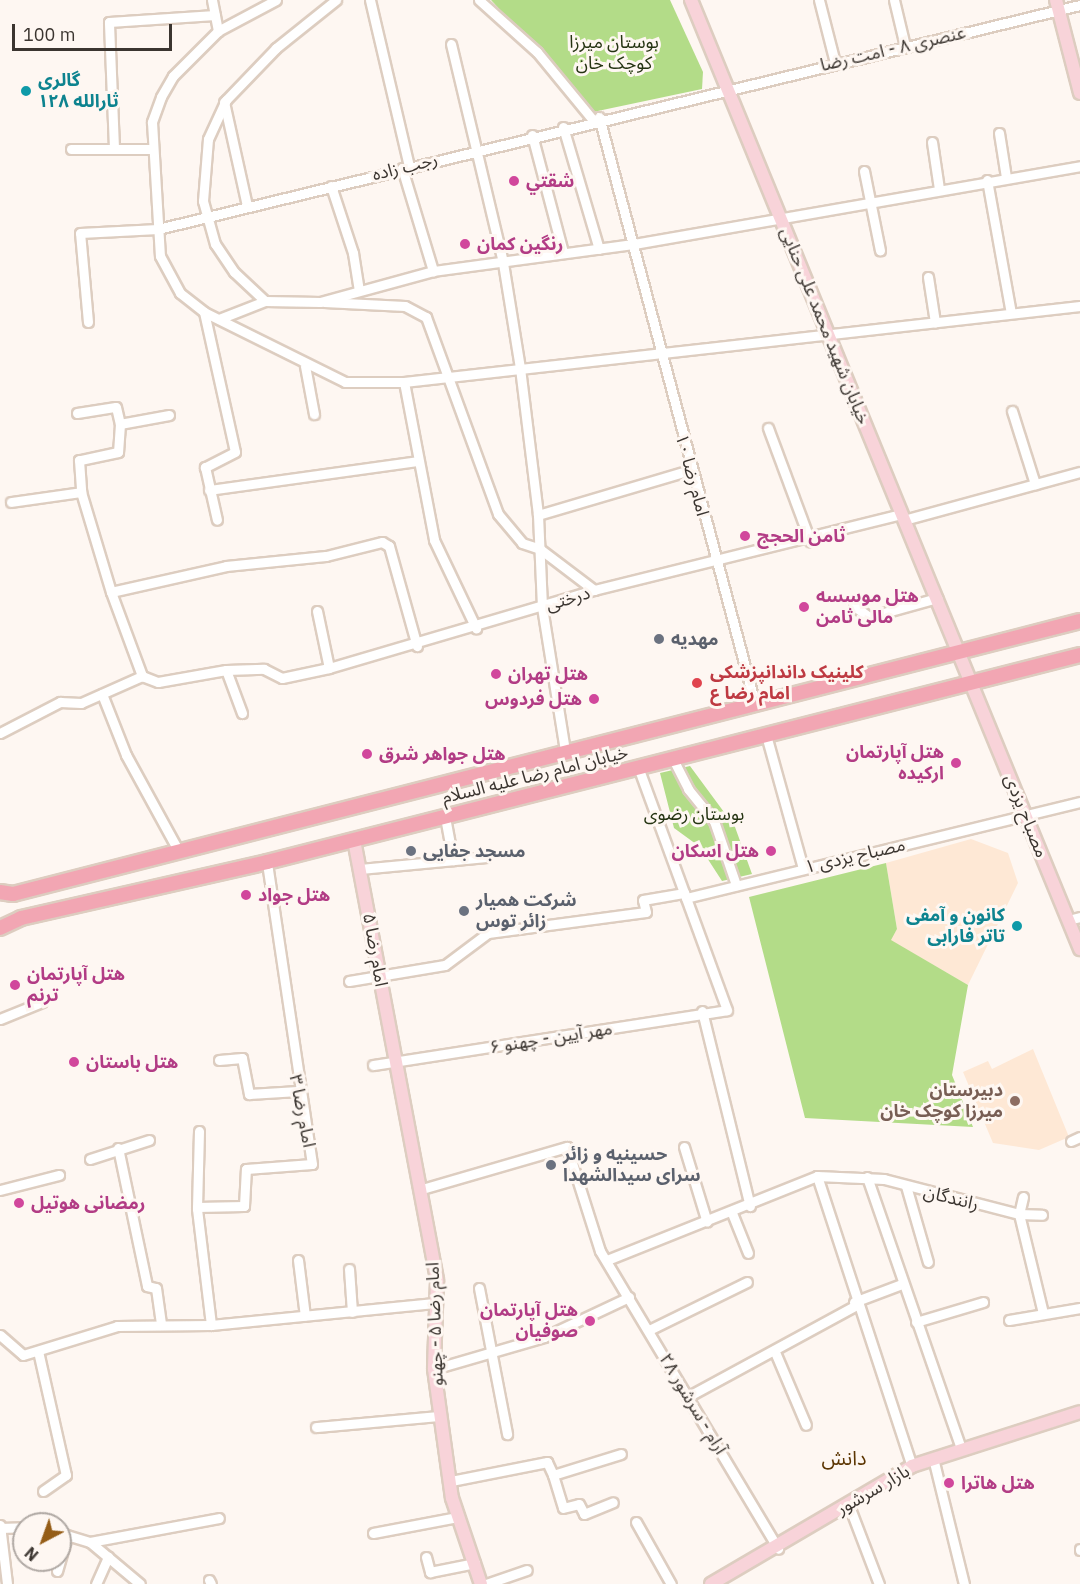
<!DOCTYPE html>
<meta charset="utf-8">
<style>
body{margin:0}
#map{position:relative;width:1080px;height:1584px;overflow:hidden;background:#fef7f2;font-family:"IBM Plex Sans","Noto Sans Arabic",sans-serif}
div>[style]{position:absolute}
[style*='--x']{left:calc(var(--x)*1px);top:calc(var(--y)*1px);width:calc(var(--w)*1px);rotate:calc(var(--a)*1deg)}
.built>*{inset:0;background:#fee8d5}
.green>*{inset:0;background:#b3dc88}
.roads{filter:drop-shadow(2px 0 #ddcdc0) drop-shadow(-2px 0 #ddcdc0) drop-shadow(0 2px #ddcdc0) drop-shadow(0 -2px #ddcdc0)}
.street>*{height:9px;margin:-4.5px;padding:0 4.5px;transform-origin:4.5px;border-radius:4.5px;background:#fff}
.secondary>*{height:12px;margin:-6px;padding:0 6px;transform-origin:6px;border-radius:6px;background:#f8d3d9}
.primary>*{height:14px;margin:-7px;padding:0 7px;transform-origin:7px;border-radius:7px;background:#f2a6b3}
.dots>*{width:16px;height:16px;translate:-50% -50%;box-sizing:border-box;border:3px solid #fef7f2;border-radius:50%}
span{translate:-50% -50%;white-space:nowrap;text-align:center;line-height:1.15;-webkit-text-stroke:6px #fef7f2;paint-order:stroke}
.park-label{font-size:18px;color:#253412}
.street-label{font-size:18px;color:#3b3530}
.culture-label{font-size:18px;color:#0d838f;font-weight:700}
.left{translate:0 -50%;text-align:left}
.right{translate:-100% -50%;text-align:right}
.hotel-label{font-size:18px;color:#b23c85;font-weight:700}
.worship-label{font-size:18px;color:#5b616d;font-weight:700}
.health-label{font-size:18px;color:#be3a42;font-weight:700}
.education-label{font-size:18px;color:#785e54;font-weight:700}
.neighbourhood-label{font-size:20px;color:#5c3603}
.north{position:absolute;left:12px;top:1512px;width:60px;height:60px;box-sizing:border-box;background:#fef7f2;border:2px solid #b0a9a4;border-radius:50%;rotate:221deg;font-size:16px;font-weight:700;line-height:24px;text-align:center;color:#3b3530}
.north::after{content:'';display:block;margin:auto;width:21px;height:27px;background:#955d17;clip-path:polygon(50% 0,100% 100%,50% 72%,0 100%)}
.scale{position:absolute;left:12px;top:24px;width:160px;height:27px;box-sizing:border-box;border:3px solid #3b3530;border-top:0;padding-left:8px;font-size:18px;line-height:21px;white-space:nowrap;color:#3b3530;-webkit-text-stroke:4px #fef7f2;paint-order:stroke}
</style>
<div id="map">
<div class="built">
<div style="clip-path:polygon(971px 839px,1008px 853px,1018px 883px,968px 985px,890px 940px,897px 929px,886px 863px)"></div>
<div style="clip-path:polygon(1033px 1049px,1069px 1137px,1039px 1150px,993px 1143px,963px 1072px,988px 1061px,992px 1069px)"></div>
</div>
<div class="green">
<div style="clip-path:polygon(491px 0,670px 0,703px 72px,702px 89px,593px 112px)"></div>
<div style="clip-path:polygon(690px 766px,735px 827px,752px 874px,722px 881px,700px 847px,674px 828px,660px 773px)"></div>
<div style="clip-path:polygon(886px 863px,897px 929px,891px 940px,968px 985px,952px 1075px,973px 1127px,805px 1118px,749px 897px)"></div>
</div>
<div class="roads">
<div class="street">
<div style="--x:212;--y:0;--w:32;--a:79"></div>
<div style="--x:276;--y:0;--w:66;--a:151.9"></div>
<div style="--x:218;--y:31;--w:64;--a:135"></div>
<div style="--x:173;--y:76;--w:24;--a:120"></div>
<div style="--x:161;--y:97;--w:27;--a:110"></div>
<div style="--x:152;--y:122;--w:134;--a:86.6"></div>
<div style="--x:160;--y:256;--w:42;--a:61.6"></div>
<div style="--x:180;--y:293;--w:31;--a:38"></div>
<div style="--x:204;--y:312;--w:157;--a:26.4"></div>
<div style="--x:345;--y:382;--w:59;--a:0"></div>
<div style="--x:404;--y:382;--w:680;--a:-6.41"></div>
<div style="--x:370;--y:0;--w:171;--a:76.8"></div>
<div style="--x:479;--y:0;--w:78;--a:41.9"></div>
<div style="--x:537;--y:52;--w:87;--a:50.6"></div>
<div style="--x:819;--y:0;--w:65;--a:75.7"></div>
<div style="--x:894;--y:0;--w:47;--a:76.6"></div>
<div style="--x:451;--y:44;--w:225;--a:76.6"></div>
<div style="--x:503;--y:263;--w:106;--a:80.8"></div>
<div style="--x:520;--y:368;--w:148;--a:83"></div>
<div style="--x:538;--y:515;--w:92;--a:87.5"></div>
<div style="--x:542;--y:607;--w:146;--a:80.9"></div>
<div style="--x:224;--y:102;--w:107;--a:77.5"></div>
<div style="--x:599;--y:117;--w:607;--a:75.12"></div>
<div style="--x:563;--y:127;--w:127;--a:73.6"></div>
<div style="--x:999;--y:133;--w:45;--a:81"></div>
<div style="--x:532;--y:135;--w:121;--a:75.2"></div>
<div style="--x:932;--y:142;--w:48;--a:81.5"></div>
<div style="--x:114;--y:148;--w:126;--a:-92.3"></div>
<div style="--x:109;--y:22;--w:106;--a:-3.8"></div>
<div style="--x:71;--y:149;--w:81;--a:0"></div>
<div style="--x:402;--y:168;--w:108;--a:73.2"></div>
<div style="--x:864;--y:171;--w:81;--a:78.6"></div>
<div style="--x:987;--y:180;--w:135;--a:79.8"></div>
<div style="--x:331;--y:186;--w:71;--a:71.8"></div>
<div style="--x:353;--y:253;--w:37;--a:81"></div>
<div style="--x:928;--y:277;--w:46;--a:81.2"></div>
<div style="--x:265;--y:301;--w:42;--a:-136.9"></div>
<div style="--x:234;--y:272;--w:34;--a:-124"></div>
<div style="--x:215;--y:244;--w:45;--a:-105.6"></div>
<div style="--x:203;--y:201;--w:62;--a:-85.4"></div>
<div style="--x:208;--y:139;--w:43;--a:-65.2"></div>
<div style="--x:226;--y:100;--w:72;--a:-46.1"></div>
<div style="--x:276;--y:48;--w:77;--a:-38.7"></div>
<div style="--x:324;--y:302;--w:81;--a:2.8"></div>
<div style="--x:405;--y:306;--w:24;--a:28"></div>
<div style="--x:426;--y:317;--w:210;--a:69.9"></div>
<div style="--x:498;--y:514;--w:38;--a:50"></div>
<div style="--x:522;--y:543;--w:19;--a:18"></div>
<div style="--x:540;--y:549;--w:68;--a:37.2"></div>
<div style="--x:204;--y:312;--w:143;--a:77.5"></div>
<div style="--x:235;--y:452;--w:34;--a:153"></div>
<div style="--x:205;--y:467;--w:54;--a:77.2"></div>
<div style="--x:219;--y:319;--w:49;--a:-21.4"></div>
<div style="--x:265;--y:301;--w:55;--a:1"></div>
<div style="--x:320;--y:302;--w:117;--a:-15.3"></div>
<div style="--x:433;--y:271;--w:203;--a:-7.7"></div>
<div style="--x:634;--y:244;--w:453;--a:-9.9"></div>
<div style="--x:88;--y:322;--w:89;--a:-95.1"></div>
<div style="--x:80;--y:233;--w:78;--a:-2.9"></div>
<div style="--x:158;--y:229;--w:949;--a:-13.66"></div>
<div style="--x:305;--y:366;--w:49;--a:79.4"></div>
<div style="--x:404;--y:382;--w:161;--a:79.2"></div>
<div style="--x:434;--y:540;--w:98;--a:64.5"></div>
<div style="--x:1012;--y:411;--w:77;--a:72.5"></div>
<div style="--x:77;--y:413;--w:39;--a:-9"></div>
<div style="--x:116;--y:407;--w:17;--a:77"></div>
<div style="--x:169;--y:415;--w:50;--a:169.6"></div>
<div style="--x:120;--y:424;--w:28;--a:94"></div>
<div style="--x:118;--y:452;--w:40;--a:168"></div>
<div style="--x:79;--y:460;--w:32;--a:86"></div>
<div style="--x:81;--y:492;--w:104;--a:73.3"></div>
<div style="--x:111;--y:592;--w:90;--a:69.7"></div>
<div style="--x:142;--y:676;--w:17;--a:21"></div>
<div style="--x:158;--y:682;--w:69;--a:-10"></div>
<div style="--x:226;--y:670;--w:38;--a:-2"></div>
<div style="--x:264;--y:669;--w:20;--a:27"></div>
<div style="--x:282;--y:678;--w:48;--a:-12"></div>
<div style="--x:329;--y:668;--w:276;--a:-16.4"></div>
<div style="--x:594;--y:590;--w:316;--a:-13.9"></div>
<div style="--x:768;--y:428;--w:121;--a:69.6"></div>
<div style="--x:209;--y:490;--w:211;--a:-7.9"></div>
<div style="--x:11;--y:502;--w:71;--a:-8.1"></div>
<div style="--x:538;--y:515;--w:159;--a:-16.5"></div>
<div style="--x:904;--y:520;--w:182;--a:-15.3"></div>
<div style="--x:111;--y:592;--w:118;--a:-12.7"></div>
<div style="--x:226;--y:566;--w:100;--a:-5.7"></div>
<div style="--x:326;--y:556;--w:58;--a:-14"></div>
<div style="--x:382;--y:542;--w:8;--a:30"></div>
<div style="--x:389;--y:546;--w:104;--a:74.4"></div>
<div style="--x:854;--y:606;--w:19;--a:36"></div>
<div style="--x:869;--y:617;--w:71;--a:-15.6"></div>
<div style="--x:317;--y:611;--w:58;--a:78.1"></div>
<div style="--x:226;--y:670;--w:46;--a:69.6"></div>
<div style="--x:102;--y:694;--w:66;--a:68.5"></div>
<div style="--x:126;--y:755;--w:108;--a:61.3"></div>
<div style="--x:0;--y:733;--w:68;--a:-27.3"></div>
<div style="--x:60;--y:702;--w:21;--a:3"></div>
<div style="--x:81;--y:703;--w:67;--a:-23.9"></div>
<div style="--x:766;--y:735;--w:138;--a:74.5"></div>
<div style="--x:673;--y:759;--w:34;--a:63"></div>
<div style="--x:688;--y:789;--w:41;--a:50.9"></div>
<div style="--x:714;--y:821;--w:68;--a:71"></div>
<div style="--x:445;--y:817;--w:44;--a:79.5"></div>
<div style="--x:360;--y:869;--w:127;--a:-5.4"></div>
<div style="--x:686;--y:898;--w:406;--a:-13.7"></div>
<div style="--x:1068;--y:920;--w:12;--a:-14"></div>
<div style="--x:349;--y:981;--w:97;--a:-9.5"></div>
<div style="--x:445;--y:965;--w:54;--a:-36.7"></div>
<div style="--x:488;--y:933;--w:159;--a:-7.6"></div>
<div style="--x:646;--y:912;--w:12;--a:-104"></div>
<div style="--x:643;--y:900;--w:42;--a:-9.7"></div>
<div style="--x:702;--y:1011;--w:201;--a:76.2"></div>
<div style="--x:0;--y:1019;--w:45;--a:-22"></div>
<div style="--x:219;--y:1060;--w:23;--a:-5"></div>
<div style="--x:242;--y:1058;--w:37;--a:79"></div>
<div style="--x:249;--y:1094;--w:49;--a:-3.5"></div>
<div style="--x:373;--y:1065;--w:358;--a:-8.8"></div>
<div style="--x:727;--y:1010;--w:259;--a:-110.1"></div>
<div style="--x:199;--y:1131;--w:78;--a:91.5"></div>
<div style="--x:197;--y:1209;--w:117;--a:83.1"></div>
<div style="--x:1071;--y:1141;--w:10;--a:-24"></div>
<div style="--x:684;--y:1147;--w:78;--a:73"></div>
<div style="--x:118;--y:1148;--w:141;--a:78.1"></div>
<div style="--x:147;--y:1286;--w:9;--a:13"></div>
<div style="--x:156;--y:1288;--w:37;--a:82"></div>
<div style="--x:90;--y:1159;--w:62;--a:-17.9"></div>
<div style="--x:817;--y:1176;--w:305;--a:71.9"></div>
<div style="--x:867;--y:1177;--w:288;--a:70.9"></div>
<div style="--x:906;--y:1186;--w:79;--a:73.9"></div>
<div style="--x:422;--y:1189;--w:151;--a:-16.2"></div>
<div style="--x:567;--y:1147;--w:109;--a:72.4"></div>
<div style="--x:600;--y:1251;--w:347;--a:59.1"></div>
<div style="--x:0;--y:1190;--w:61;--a:-14.3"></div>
<div style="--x:1023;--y:1197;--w:17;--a:103"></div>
<div style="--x:1019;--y:1214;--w:102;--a:76.4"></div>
<div style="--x:197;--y:1207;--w:47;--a:-1.2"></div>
<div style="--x:244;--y:1206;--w:37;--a:-87"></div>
<div style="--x:246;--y:1169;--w:66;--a:-4.3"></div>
<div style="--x:312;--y:1164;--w:305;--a:-98.5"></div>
<div style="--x:732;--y:1213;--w:43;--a:68.2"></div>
<div style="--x:298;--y:1260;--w:56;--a:82.9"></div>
<div style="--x:607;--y:1260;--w:226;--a:-21.8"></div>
<div style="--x:817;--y:1176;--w:67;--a:2.6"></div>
<div style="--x:884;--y:1179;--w:139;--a:14.5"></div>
<div style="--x:1019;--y:1214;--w:23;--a:2"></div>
<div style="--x:349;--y:1269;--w:43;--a:86"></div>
<div style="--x:479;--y:1288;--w:149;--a:79.1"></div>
<div style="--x:854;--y:1302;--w:51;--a:-20.6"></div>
<div style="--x:1009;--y:1320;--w:72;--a:-9.6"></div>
<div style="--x:916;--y:1322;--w:70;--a:-16.6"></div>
<div style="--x:649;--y:1330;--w:109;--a:-26.1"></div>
<div style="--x:0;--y:1335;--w:30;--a:41"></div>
<div style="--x:23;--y:1355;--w:98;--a:-17.1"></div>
<div style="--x:117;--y:1326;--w:94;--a:-0.6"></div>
<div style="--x:211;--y:1325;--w:227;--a:-5.6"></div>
<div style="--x:38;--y:1351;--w:127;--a:77.3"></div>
<div style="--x:66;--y:1475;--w:28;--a:145"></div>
<div style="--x:775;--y:1352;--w:79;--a:67"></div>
<div style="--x:434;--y:1369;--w:115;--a:-16.2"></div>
<div style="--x:544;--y:1337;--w:94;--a:-25.2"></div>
<div style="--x:689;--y:1396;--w:189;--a:-28.5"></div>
<div style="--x:316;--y:1427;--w:124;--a:-5.1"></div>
<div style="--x:934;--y:1462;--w:126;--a:76.2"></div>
<div style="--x:553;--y:1475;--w:34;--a:73"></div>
<div style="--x:563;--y:1508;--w:16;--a:-14"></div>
<div style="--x:579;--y:1504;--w:11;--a:63"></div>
<div style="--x:584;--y:1514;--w:31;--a:-22"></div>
<div style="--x:451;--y:1481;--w:98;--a:-11.2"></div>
<div style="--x:547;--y:1462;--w:14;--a:65"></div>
<div style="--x:553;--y:1475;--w:71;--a:-17.2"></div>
<div style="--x:848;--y:1503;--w:87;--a:69.1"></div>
<div style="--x:636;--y:1522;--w:71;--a:60.6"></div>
<div style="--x:0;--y:1525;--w:59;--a:83.2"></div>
<div style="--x:0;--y:1528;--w:24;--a:-2"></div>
<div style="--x:60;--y:1533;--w:31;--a:17"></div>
<div style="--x:90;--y:1542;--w:65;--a:40"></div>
<div style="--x:373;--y:1533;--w:86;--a:-10.7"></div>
<div style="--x:90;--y:1542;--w:131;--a:-10.5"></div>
<div style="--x:1080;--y:1550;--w:1;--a:-90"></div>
<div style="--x:426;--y:1557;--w:16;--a:75"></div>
<div style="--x:430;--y:1572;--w:46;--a:-11.3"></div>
<div style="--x:57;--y:1571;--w:37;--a:-74"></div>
<div style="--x:209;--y:1580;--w:4;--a:63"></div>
<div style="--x:96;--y:1584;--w:30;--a:-66"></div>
<div style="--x:486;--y:1584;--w:43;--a:-18.9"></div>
</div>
<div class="secondary">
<div style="--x:691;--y:0;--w:1026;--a:67.71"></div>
<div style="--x:1056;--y:0;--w:96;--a:75.5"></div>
<div style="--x:354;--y:840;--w:449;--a:79.3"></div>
<div style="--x:437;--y:1281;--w:88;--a:92"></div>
<div style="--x:434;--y:1369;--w:130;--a:82.1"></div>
<div style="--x:452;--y:1498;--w:91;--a:71.4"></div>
<div style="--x:711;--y:1584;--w:233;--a:-30.4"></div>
<div style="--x:912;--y:1466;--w:176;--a:-17.8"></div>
</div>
<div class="primary">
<div style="--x:0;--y:892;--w:13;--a:9"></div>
<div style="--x:13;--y:894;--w:1101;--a:-14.35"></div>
<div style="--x:0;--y:928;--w:23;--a:-25"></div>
<div style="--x:21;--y:918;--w:252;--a:-12.8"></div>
<div style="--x:267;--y:862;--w:839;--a:-14.28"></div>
</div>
</div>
<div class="dots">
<div style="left:26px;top:91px;background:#0f9aa8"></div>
<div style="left:514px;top:181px;background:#d1479c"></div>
<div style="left:465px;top:244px;background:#d1479c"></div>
<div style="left:745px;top:536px;background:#d1479c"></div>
<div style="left:804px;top:607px;background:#d1479c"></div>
<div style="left:659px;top:639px;background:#6b7280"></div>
<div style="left:496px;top:674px;background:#d1479c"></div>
<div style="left:697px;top:683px;background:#e0444e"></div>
<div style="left:594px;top:699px;background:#d1479c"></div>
<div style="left:367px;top:754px;background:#d1479c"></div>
<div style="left:956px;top:763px;background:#d1479c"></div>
<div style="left:411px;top:851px;background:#6b7280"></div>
<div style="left:771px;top:851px;background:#d1479c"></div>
<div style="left:246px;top:895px;background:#d1479c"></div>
<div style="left:464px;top:911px;background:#6b7280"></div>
<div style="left:1017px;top:926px;background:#0f9aa8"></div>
<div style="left:15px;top:985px;background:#d1479c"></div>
<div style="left:74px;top:1062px;background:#d1479c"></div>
<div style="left:1015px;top:1101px;background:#8d6e63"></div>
<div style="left:551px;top:1165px;background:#6b7280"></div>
<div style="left:19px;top:1203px;background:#d1479c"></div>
<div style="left:590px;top:1321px;background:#d1479c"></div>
<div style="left:949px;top:1483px;background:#d1479c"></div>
</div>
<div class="park-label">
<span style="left:614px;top:53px">بوستان میرزا<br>کوچک خان</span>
<span style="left:694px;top:814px">بوستان رضوی</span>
</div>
<div class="street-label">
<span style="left:893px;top:49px;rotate:-13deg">عنصری ۸ - امت رضا</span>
<span style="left:405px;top:167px;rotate:-14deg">رجب زاده</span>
<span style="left:825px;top:326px;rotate:68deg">خیابان شهید محمد علی حنایی</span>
<span style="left:692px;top:475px;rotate:75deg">امام رضا ۱۰</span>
<span style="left:568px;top:599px;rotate:-17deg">درختی</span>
<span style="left:535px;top:775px;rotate:-14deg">خیابان امام رضا علیه السلام</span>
<span style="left:1026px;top:816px;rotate:68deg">مصباح یزدی</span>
<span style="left:855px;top:856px;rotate:-13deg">مصباح یزدی ۱</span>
<span style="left:375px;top:950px;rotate:80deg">امام رضا ۵</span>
<span style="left:551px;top:1038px;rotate:-9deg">مهر آیین - چهنو ۶</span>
<span style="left:302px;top:1111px;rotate:79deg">امام رضا ۳</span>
<span style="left:951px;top:1198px;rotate:14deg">رانندگان</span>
<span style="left:435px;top:1324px;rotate:-92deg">امام رضا ۵ - چهنو</span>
<span style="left:693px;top:1404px;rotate:59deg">آرام - سرشور ۲۸</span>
<span style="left:873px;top:1490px;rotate:-30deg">بازار سرشور</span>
</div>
<div class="culture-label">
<span class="left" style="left:38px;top:91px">گالری<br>ثارالله ۱۲۸</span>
<span class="right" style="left:1005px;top:926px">کانون و آمفی<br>تاتر فارابی</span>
</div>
<div class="hotel-label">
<span class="left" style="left:526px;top:181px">شقتي</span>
<span class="left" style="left:477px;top:244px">رنگین کمان</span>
<span class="left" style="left:757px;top:536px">ثامن الحجج</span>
<span class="left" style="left:816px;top:607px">هتل موسسه<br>مالی ثامن</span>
<span class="left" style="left:508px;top:674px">هتل تهران</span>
<span class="right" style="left:582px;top:699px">هتل فردوس</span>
<span class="right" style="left:944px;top:763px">هتل آپارتمان<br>ارکیده</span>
<span class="left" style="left:379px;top:754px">هتل جواهر شرق</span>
<span class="right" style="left:759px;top:851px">هتل اسکان</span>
<span class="left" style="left:258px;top:895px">هتل جواد</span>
<span class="left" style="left:27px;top:985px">هتل آپارتمان<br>ترنم</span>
<span class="left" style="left:86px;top:1062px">هتل باستان</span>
<span class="left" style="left:31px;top:1203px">رمضانی هوتیل</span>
<span class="right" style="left:578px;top:1321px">هتل آپارتمان<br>صوفیان</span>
<span class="left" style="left:961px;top:1483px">هتل هاترا</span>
</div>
<div class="worship-label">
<span class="left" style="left:671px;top:639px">مهدیه</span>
<span class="left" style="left:423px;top:851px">مسجد جفایی</span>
<span class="left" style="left:476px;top:911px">شرکت همیار<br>زائر توس</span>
<span class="left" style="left:563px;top:1165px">حسینیه و زائر<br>سرای سیدالشهدا</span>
</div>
<div class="health-label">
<span class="left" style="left:710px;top:683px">کلینیک داندانپزشکى<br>امام رضا ع</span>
</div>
<div class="education-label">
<span class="right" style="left:1003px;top:1101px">دبیرستان<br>میرزا کوچک خان</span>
</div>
<div class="neighbourhood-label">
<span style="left:844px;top:1457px">دانش</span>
</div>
<div class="north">N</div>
<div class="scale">100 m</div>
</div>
